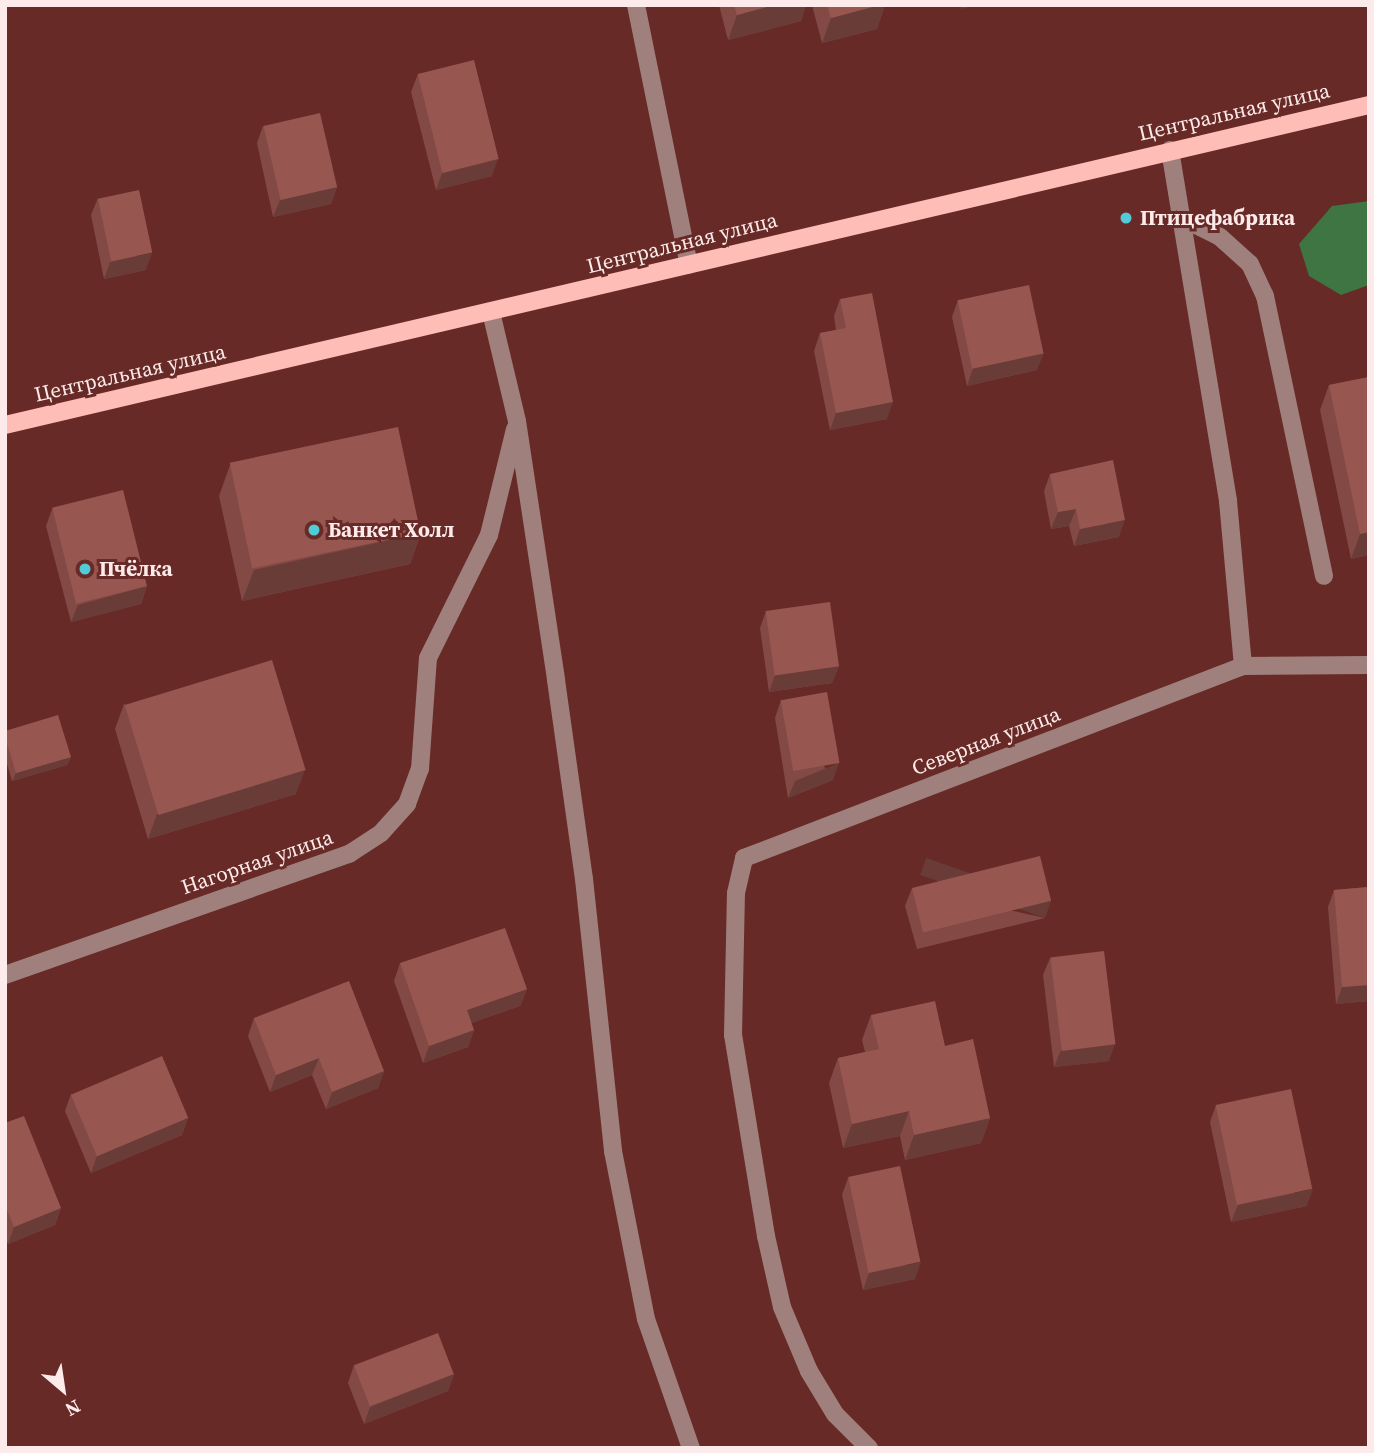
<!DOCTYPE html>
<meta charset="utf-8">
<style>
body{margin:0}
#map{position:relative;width:1374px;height:1453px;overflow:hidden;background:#682a27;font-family:"Source Serif 4",serif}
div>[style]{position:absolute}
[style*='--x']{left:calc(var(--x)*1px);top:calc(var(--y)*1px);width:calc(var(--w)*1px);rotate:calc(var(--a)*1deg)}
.green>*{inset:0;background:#3f7443}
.minor>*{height:18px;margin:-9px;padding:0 9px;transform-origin:9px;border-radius:9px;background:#a0807c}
.major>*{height:18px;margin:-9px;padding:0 9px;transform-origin:9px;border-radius:9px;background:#febdb6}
.wall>*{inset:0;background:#834a45}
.shaded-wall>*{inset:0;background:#6a3c38;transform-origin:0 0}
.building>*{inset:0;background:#985650;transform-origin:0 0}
.dots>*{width:19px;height:19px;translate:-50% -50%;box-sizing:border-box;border:4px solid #682a27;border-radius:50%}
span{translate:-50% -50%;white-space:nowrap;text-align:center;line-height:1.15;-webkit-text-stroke:6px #682a27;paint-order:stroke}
.street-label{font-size:21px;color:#fcebea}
.poi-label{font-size:21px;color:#fcebea;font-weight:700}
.left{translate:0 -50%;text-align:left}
.frame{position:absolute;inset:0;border:7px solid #fcebea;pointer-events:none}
.north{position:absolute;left:28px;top:1355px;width:70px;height:70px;-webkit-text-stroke:5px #682a27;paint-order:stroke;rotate:151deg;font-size:19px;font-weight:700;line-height:28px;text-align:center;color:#fcebea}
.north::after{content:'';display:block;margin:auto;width:24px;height:32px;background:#fcebea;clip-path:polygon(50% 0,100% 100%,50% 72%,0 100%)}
</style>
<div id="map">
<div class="green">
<div style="clip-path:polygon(1369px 201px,1369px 285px,1341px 295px,1309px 276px,1299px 244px,1332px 206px)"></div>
</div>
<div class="minor">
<div style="--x:636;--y:5;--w:265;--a:78.5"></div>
<div style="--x:1170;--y:150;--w:356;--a:80.6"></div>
<div style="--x:1228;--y:501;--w:166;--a:84.8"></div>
<div style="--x:1182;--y:218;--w:42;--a:26.6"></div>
<div style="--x:1220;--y:237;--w:40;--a:42"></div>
<div style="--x:1250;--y:264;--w:35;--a:65"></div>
<div style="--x:1265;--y:296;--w:286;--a:78.1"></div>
<div style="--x:491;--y:312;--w:112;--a:76.6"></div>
<div style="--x:517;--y:421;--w:262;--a:81.4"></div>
<div style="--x:556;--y:680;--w:201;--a:82"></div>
<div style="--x:584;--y:879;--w:274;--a:83.9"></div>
<div style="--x:613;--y:1151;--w:171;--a:78.9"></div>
<div style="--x:646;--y:1319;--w:137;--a:70.8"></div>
<div style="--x:5;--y:975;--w:365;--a:-19.4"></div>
<div style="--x:349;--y:854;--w:38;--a:-33"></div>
<div style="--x:381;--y:833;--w:39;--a:-48"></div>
<div style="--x:407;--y:804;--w:37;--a:-70"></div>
<div style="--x:420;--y:769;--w:111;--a:-85.9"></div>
<div style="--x:428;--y:658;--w:137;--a:-63.6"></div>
<div style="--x:489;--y:535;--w:109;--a:-76.2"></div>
<div style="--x:869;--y:1448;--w:48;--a:-135"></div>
<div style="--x:835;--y:1414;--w:50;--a:-121.2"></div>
<div style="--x:809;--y:1371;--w:69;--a:-112.9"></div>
<div style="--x:782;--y:1307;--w:73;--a:-102.7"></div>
<div style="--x:766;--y:1236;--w:204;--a:-99.3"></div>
<div style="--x:733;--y:1035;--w:142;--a:-88.8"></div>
<div style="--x:736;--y:893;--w:36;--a:-77"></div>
<div style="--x:744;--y:858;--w:535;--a:-21.05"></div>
<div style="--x:1243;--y:666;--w:126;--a:-0.5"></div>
</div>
<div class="major">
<div style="--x:5;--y:425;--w:1401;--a:-13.2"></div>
</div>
<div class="wall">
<div style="clip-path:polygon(719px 5px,806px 5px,801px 21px,728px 40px)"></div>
<div style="clip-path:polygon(812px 5px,885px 5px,877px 29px,822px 43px)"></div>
<div style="clip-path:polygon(418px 74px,492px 176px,436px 190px,411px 92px)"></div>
<div style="clip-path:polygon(263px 126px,337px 187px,331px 204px,273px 217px,257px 143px)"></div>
<div style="clip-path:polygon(98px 198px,146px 270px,104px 279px,91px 215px)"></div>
<div style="clip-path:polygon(840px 299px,887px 419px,830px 430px,814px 351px,820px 333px,836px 330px,834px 316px)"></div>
<div style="clip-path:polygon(958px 300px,1037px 370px,967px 386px,952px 317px)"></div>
<div style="clip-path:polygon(1369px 377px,1369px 555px,1351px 559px,1320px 410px,1329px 385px)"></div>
<div style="clip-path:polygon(230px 465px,421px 533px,410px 564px,242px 601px,219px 496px)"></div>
<div style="clip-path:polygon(1050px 474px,1119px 537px,1074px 546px,1069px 526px,1051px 529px,1044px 491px)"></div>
<div style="clip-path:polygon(52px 509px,147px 586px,141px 604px,71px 622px,46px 526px)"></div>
<div style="clip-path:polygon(766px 611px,839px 666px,832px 683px,769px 692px,760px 628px)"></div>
<div style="clip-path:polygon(781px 700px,833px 780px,788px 798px,775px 718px)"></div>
<div style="clip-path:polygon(124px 704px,296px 794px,148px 839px,115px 729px)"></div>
<div style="clip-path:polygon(5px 731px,71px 757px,67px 765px,12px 781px,5px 757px)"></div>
<div style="clip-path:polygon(1369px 887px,1369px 1001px,1336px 1004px,1328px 907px,1334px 890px)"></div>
<div style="clip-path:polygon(912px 888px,1045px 918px,917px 949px,905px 906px)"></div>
<div style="clip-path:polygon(1050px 958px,1109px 1061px,1054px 1067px,1043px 975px)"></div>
<div style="clip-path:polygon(400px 963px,527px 989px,520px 1006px,471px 1023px,474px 1030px,468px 1047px,423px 1063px,394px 981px)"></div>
<div style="clip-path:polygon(871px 1015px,945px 1046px,990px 1118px,981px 1143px,905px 1160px,900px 1136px,843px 1148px,829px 1083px,838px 1058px,865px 1052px,862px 1040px)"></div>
<div style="clip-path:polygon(254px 1018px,384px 1071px,378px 1088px,326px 1109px,312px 1075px,270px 1092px,248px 1036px)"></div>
<div style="clip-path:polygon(71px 1094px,188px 1118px,182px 1135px,91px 1173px,65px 1111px)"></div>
<div style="clip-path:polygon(1216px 1105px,1307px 1206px,1231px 1222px,1210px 1122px)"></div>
<div style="clip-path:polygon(5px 1123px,61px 1208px,55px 1225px,8px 1244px,5px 1238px)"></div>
<div style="clip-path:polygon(848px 1178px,915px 1279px,863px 1290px,842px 1195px)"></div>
<div style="clip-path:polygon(354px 1365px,454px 1374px,448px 1391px,364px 1424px,348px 1383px)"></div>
</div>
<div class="shaded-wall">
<div style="clip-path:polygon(774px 5px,806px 5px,801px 21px,728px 40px,737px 15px)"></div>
<div style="clip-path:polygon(880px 5px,885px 5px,877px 29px,822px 43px,831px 18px)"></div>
<div style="clip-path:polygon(962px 5px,979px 5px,961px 9px)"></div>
<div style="clip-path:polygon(498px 159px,492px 176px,436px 190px,442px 173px)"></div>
<div style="clip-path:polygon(337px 187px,331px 204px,273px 217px,280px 200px)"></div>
<div style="clip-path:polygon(152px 253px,146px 270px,104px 279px,110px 262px)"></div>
<div style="clip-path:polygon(1044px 353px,1037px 370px,967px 386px,973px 368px)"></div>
<div style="clip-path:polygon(893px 402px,887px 419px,830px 430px,836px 413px)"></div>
<div style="clip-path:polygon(1076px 509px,1069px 526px,1051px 529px,1058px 512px)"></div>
<div style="clip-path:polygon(1125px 520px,1119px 537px,1074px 546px,1080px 529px)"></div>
<div style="clip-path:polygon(1369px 532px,1369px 555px,1351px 559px,1360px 534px)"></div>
<div style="clip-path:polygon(421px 533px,410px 564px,242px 601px,254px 570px)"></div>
<div style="clip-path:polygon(147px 586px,141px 604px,71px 622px,78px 605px)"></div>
<div style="clip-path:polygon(839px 666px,832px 683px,769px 692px,775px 675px)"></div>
<div style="clip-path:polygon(71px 757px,67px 765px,12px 781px,16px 773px)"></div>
<div style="clip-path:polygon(839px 763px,833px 780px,788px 798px,795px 781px)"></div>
<div style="clip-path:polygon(305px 770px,296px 794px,148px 839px,157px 814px)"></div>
<div style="left:1051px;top:901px;width:18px;height:132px;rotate:109deg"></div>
<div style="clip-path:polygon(1369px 985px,1369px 1001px,1336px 1004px,1342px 987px)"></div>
<div style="clip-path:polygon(527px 989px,520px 1006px,460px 1027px,467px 1010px)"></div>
<div style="clip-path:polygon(474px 1030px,468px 1047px,423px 1063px,429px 1046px)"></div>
<div style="clip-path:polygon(1115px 1044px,1109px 1061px,1054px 1067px,1061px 1050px)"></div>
<div style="clip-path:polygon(319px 1058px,312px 1075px,270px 1092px,276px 1075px)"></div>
<div style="clip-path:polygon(384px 1071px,378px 1088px,326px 1109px,332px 1092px)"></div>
<div style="clip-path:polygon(909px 1111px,900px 1136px,843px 1148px,852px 1124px)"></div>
<div style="clip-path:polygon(188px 1118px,182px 1135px,91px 1173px,97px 1156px)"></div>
<div style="clip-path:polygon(990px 1118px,981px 1143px,905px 1160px,914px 1135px)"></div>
<div style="clip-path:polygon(1313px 1189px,1307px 1206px,1231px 1222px,1238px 1205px)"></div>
<div style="clip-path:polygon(61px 1208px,55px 1225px,8px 1244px,14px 1227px)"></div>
<div style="clip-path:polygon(921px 1262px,915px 1279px,863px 1290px,869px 1273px)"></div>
<div style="clip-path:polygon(454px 1374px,448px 1391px,364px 1424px,370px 1407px)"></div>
</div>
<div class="building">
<div style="clip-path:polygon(734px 5px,774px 5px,737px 15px)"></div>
<div style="clip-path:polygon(827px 5px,880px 5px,831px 18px)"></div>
<div style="left:474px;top:60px;width:102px;height:58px;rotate:76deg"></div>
<div style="left:320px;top:113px;width:76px;height:58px;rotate:77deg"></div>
<div style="left:139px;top:190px;width:64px;height:42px;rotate:78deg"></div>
<div style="left:1029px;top:285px;width:70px;height:73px;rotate:78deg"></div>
<div style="clip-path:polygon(872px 293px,893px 402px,836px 413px,820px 333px,846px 328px,840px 299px)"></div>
<div style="clip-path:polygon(1369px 377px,1369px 532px,1360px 534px,1329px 385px)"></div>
<div style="left:398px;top:427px;width:108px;height:172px;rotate:78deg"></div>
<div style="clip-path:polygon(1113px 460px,1125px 520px,1080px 529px,1076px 509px,1058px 512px,1050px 474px)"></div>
<div style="left:123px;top:490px;width:99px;height:73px;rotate:76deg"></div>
<div style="left:830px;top:602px;width:65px;height:65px;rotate:82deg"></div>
<div style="left:272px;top:660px;width:115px;height:154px;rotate:73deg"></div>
<div style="left:827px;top:692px;width:72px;height:47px;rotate:80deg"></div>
<div style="clip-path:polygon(58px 715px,71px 757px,16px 773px,5px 737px,5px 731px)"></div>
<div style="left:1040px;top:856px;width:46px;height:132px;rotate:76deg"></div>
<div style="clip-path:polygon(1369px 887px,1369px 985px,1342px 987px,1334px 890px)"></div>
<div style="clip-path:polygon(505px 928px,527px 989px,467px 1010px,474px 1030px,429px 1046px,400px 963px)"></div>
<div style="left:1104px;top:951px;width:94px;height:54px;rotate:83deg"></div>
<div style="clip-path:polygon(349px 981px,384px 1071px,332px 1092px,319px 1058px,276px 1075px,254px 1018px)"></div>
<div style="clip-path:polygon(935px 1001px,945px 1046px,973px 1039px,990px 1118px,914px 1135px,909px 1111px,852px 1124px,838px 1058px,879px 1049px,871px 1015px)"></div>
<div style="left:162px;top:1056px;width:67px;height:99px;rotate:67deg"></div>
<div style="left:1291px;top:1089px;width:102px;height:77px;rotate:78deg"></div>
<div style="clip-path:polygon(24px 1116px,61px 1208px,14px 1227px,5px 1205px,5px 1123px)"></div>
<div style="left:900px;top:1166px;width:98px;height:53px;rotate:78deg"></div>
<div style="left:438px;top:1333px;width:44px;height:90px;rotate:69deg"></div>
</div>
<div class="dots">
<div style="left:1126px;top:218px;background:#52cbd8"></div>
<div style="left:314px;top:530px;background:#52cbd8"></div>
<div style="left:85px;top:569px;background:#52cbd8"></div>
</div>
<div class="street-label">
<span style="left:1234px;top:112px;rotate:-13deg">Центральная улица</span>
<span style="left:682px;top:243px;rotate:-14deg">Центральная улица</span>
<span style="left:130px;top:373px;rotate:-13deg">Центральная улица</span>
<span style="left:986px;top:741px;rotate:-21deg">Северная улица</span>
<span style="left:257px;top:862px;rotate:-19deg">Нагорная улица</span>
</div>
<div class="poi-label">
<span class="left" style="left:1140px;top:218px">Птицефабрика</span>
<span class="left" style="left:328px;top:530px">Банкет Холл</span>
<span class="left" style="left:99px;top:569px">Пчёлка</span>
</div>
<div class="frame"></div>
<div class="north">N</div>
</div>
